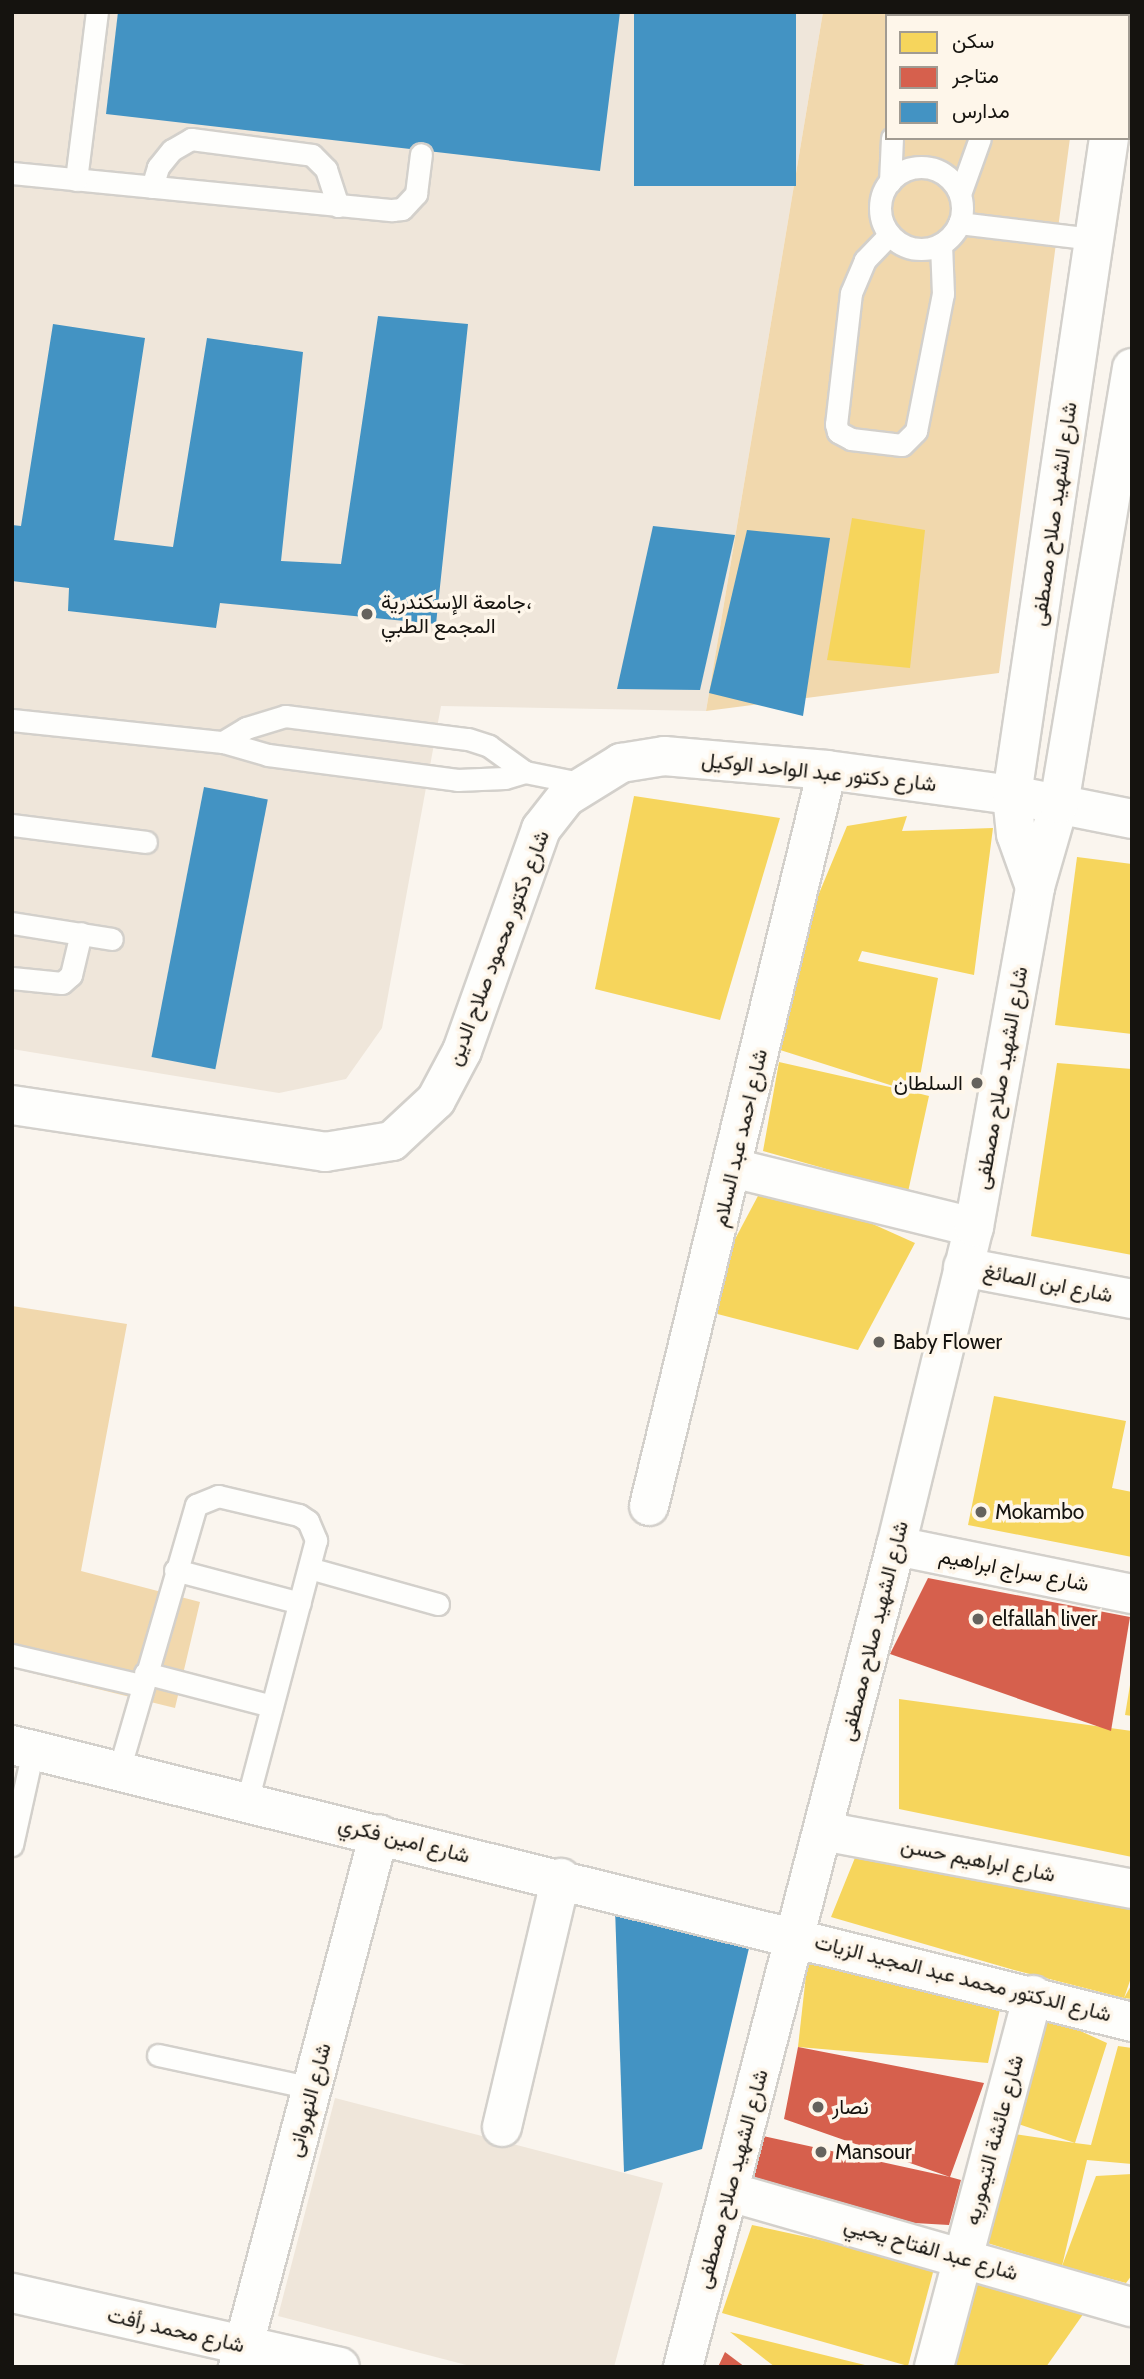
<!DOCTYPE html>
<meta charset="utf-8">
<style>
body{margin:0}
#map{position:relative;width:1144px;height:2379px;overflow:hidden;background:#faf5ee;font-family:Cabin,Vazirmatn,sans-serif}
div>[style]{position:absolute}
[style*='--x']{left:calc(var(--x)*1px);top:calc(var(--y)*1px);width:calc(var(--w)*1px);rotate:calc(var(--a)*1deg)}
.built>*{inset:0;background:#efe6da}
.green>*{inset:0;background:#f1d8ad}
.homes>*{inset:0;background:#f6d55c}
.shops>*{inset:0;background:#d6604d}
.schools>*{inset:0;background:#4393c3;transform-origin:0 0}
.roads{filter:drop-shadow(2px 0 #d3d0cb) drop-shadow(-2px 0 #d3d0cb) drop-shadow(0 2px #d3d0cb) drop-shadow(0 -2px #d3d0cb)}
.lane>*{height:21px;margin:-10.5px;padding:0 10.5px;transform-origin:10.5px;border-radius:10.5px;background:#fefefc}
.lane>.ring{margin:-10.5px;padding:0;box-sizing:content-box;background:none;border:21px solid #fefefc;border-radius:50%}
.street>*{height:38px;margin:-19px;padding:0 19px;transform-origin:19px;border-radius:19px;background:#fefefc}
.secondary>*{height:38px;margin:-19px;padding:0 19px;transform-origin:19px;border-radius:19px;background:#fefefc}
.dots>*{width:19px;height:19px;translate:-50% -50%;box-sizing:border-box;border:4px solid #fef6ea;border-radius:50%}
span{translate:-50% -50%;white-space:nowrap;text-align:center;line-height:1.15;-webkit-text-stroke:7px #fef6ea;paint-order:stroke}
.street-label{font-size:21px;color:#15130f}
.poi-label{font-size:21px;color:#15130f}
.left{translate:0 -50%;text-align:left}
.right{translate:-100% -50%;text-align:right}
.frame{position:absolute;inset:0;border:14px solid #15130f;pointer-events:none}
.legend{position:absolute;left:885px;top:14px;width:245px;height:126px;box-sizing:border-box;background:#fef6ea;border:2px solid #a19b92;margin:0;padding:9px 12px;list-style:none;font-size:21px;color:#15130f}
.legend li{display:flex;align-items:center;gap:14px;height:35px}
.legend b{width:35px;border:2px solid #a19b92}
</style>
<div id="map">
<div class="built">
<div style="clip-path:polygon(12px 12px,823px 12px,706px 711px,441px 706px,382px 1028px,346px 1079px,279px 1093px,12px 1049px)"></div>
<div style="clip-path:polygon(335px 2098px,663px 2183px,614px 2367px,474px 2367px,278px 2316px)"></div>
</div>
<div class="green">
<div style="clip-path:polygon(823px 12px,1087px 12px,887px 16px,887px 138px,1070px 138px,999px 673px,706px 711px)"></div>
<div style="clip-path:polygon(12px 1306px,127px 1324px,81px 1571px,200px 1602px,175px 1708px,12px 1668px)"></div>
</div>
<div class="homes">
<div style="clip-path:polygon(852px 518px,925px 530px,910px 668px,827px 660px)"></div>
<div style="clip-path:polygon(634px 796px,780px 818px,720px 1020px,595px 989px)"></div>
<div style="clip-path:polygon(907px 816px,902px 831px,993px 828px,974px 975px,862px 951px,858px 961px,938px 978px,917px 1093px,929px 1096px,908px 1192px,763px 1151px,779px 1062px,912px 1092px,777px 1049px,796px 949px,847px 826px)"></div>
<div style="clip-path:polygon(1077px 857px,1132px 864px,1132px 1034px,1055px 1025px)"></div>
<div style="clip-path:polygon(1057px 1063px,1132px 1069px,1132px 1255px,1031px 1236px)"></div>
<div style="clip-path:polygon(768px 1177px,915px 1243px,858px 1350px,698px 1309px)"></div>
<div style="clip-path:polygon(994px 1396px,1126px 1421px,1112px 1488px,1132px 1492px,1132px 1557px,968px 1525px)"></div>
<div style="clip-path:polygon(1130px 1685px,1132px 1685px,1132px 1716px,1125px 1715px)"></div>
<div style="clip-path:polygon(899px 1699px,1132px 1731px,1132px 1857px,899px 1809px)"></div>
<div style="clip-path:polygon(867px 1828px,1132px 1899px,1132px 1975px,1124px 1998px,1132px 1984px,1132px 1999px,1124px 1998px,1014px 1970px,831px 1917px)"></div>
<div style="clip-path:polygon(810px 1939px,1005px 1987px,988px 2063px,798px 2047px)"></div>
<div style="clip-path:polygon(1045px 2015px,1107px 2043px,1075px 2143px,1091px 2145px,1118px 2046px,1132px 2048px,1132px 2164px,1087px 2160px,1062px 2266px,968px 2237px,1015px 2134px,1075px 2143px,1012px 2122px)"></div>
<div style="clip-path:polygon(1132px 2174px,1132px 2275px,1126px 2283px,1062px 2266px,1096px 2176px)"></div>
<div style="clip-path:polygon(752px 2225px,935px 2265px,908px 2366px,722px 2313px)"></div>
<div style="clip-path:polygon(975px 2284px,1103px 2286px,1046px 2367px,943px 2367px)"></div>
<div style="clip-path:polygon(730px 2332px,869px 2366px,869px 2367px,775px 2367px)"></div>
</div>
<div class="shops">
<div style="clip-path:polygon(928px 1578px,1130px 1617px,1111px 1731px,890px 1654px)"></div>
<div style="clip-path:polygon(798px 2047px,984px 2083px,950px 2177px,961px 2180px,949px 2225px,739px 2213px,763px 2136px,950px 2177px,784px 2119px)"></div>
<div style="clip-path:polygon(725px 2352px,745px 2367px,718px 2367px)"></div>
</div>
<div class="schools">
<div style="clip-path:polygon(118px 12px,620px 12px,600px 171px,106px 114px)"></div>
<div style="left:634px;top:12px;width:162px;height:174px"></div>
<div style="clip-path:polygon(378px 316px,468px 324px,436px 624px,220px 603px,216px 628px,68px 611px,69px 588px,12px 581px,12px 525px,21px 526px,53px 324px,145px 338px,114px 540px,173px 547px,207px 338px,303px 352px,281px 561px,341px 564px)"></div>
<div style="clip-path:polygon(653px 526px,735px 535px,700px 690px,617px 689px)"></div>
<div style="clip-path:polygon(747px 530px,830px 538px,803px 716px,709px 693px)"></div>
<div style="left:204px;top:787px;width:65px;height:275px;rotate:11deg"></div>
<div style="clip-path:polygon(615px 1908px,749px 1948px,702px 2149px,624px 2172px)"></div>
</div>
<div class="roads">
<div class="lane">
<div class="ring" style="left:880px;top:167px;width:61px;height:61px"></div>
<div style="--x:12;--y:173;--w:382;--a:5.6"></div>
<div style="--x:392;--y:210;--w:10;--a:-6"></div>
<div style="--x:402;--y:209;--w:21;--a:-47"></div>
<div style="--x:416;--y:194;--w:40;--a:-82.9"></div>
<div style="--x:76;--y:180;--w:169;--a:-82.9"></div>
<div style="--x:890;--y:182;--w:44;--a:-87.4"></div>
<div style="--x:152;--y:187;--w:21;--a:-73"></div>
<div style="--x:158;--y:167;--w:22;--a:-51"></div>
<div style="--x:172;--y:150;--w:22;--a:-30"></div>
<div style="--x:191;--y:139;--w:122;--a:7.5"></div>
<div style="--x:312;--y:155;--w:20;--a:45"></div>
<div style="--x:326;--y:169;--w:39;--a:72"></div>
<div style="--x:960;--y:194;--w:59;--a:-70.3"></div>
<div style="--x:959;--y:223;--w:136;--a:6.8"></div>
<div style="--x:889;--y:235;--w:35;--a:134"></div>
<div style="--x:865;--y:260;--w:36;--a:113"></div>
<div style="--x:851;--y:293;--w:132;--a:96.5"></div>
<div style="--x:836;--y:424;--w:8;--a:76"></div>
<div style="--x:838;--y:432;--w:15;--a:28"></div>
<div style="--x:851;--y:439;--w:51;--a:6.7"></div>
<div style="--x:902;--y:445;--w:20;--a:-45"></div>
<div style="--x:916;--y:431;--w:140;--a:-78.9"></div>
<div style="--x:943;--y:294;--w:50;--a:-92.3"></div>
<div style="--x:12;--y:720;--w:212;--a:6"></div>
<div style="--x:223;--y:742;--w:47;--a:16.1"></div>
<div style="--x:268;--y:755;--w:191;--a:7.5"></div>
<div style="--x:457;--y:780;--w:48;--a:-2.4"></div>
<div style="--x:505;--y:778;--w:21;--a:-17"></div>
<div style="--x:525;--y:772;--w:61;--a:11.3"></div>
<div style="--x:223;--y:742;--w:27;--a:-31"></div>
<div style="--x:246;--y:728;--w:41;--a:-17.1"></div>
<div style="--x:285;--y:716;--w:184;--a:7.2"></div>
<div style="--x:468;--y:739;--w:22;--a:18"></div>
<div style="--x:489;--y:746;--w:44;--a:35.8"></div>
<div style="--x:12;--y:825;--w:135;--a:7.2"></div>
<div style="--x:12;--y:923;--w:101;--a:9.1"></div>
<div style="--x:12;--y:978;--w:50;--a:5.7"></div>
<div style="--x:62;--y:983;--w:12;--a:-42"></div>
<div style="--x:71;--y:975;--w:43;--a:-76.6"></div>
<div style="--x:309;--y:1568;--w:134;--a:15.6"></div>
<div style="--x:175;--y:1570;--w:129;--a:14.8"></div>
<div style="--x:12;--y:1655;--w:132;--a:13.1"></div>
<div style="--x:145;--y:1673;--w:131;--a:14.6"></div>
<div style="--x:119;--y:1770;--w:276;--a:-73.8"></div>
<div style="--x:196;--y:1505;--w:24;--a:-22"></div>
<div style="--x:218;--y:1496;--w:83;--a:13.2"></div>
<div style="--x:299;--y:1515;--w:11;--a:34"></div>
<div style="--x:308;--y:1521;--w:21;--a:67"></div>
<div style="--x:316;--y:1540;--w:270;--a:104.8"></div>
<div style="--x:12;--y:1845;--w:97;--a:-77.5"></div>
<div style="--x:158;--y:2055;--w:157;--a:12.1"></div>
</div>
<div class="street">
<div style="--x:12;--y:1105;--w:317;--a:8.5"></div>
<div style="--x:325;--y:1152;--w:68;--a:-9.3"></div>
<div style="--x:392;--y:1141;--w:60;--a:-43"></div>
<div style="--x:436;--y:1100;--w:55;--a:-62"></div>
<div style="--x:462;--y:1051;--w:236;--a:-70.4"></div>
<div style="--x:541;--y:829;--w:41;--a:-52"></div>
<div style="--x:566;--y:797;--w:65;--a:-31.7"></div>
<div style="--x:621;--y:763;--w:44;--a:-9.2"></div>
<div style="--x:664;--y:756;--w:164;--a:4.9"></div>
<div style="--x:827;--y:770;--w:187;--a:7.7"></div>
<div style="--x:1012;--y:795;--w:122;--a:11.3"></div>
<div style="--x:733;--y:1168;--w:248;--a:13.8"></div>
<div style="--x:963;--y:1267;--w:172;--a:10.7"></div>
<div style="--x:649;--y:1506;--w:757;--a:-76.4"></div>
<div style="--x:896;--y:1546;--w:241;--a:11.5"></div>
<div style="--x:823;--y:1831;--w:314;--a:10.6"></div>
<div style="--x:502;--y:2127;--w:256;--a:-76.7"></div>
<div style="--x:730;--y:2192;--w:418;--a:16"></div>
<div style="--x:12;--y:2293;--w:336;--a:12.7"></div>
<div style="--x:238;--y:2367;--w:551;--a:-75.18"></div>
<div style="--x:934;--y:2367;--w:385;--a:-75.1"></div>
</div>
<div class="secondary">
<div style="--x:1127;--y:16;--w:4;--a:-76"></div>
<div style="--x:1035;--y:887;--w:56;--a:-109.7"></div>
<div style="--x:1016;--y:834;--w:39;--a:-96"></div>
<div style="--x:1012;--y:795;--w:664;--a:-81.6"></div>
<div style="--x:12;--y:1745;--w:1154;--a:13.89"></div>
<div style="--x:683;--y:2367;--w:848;--a:-75.46"></div>
<div style="--x:896;--y:1546;--w:328;--a:-76.3"></div>
<div style="--x:974;--y:1227;--w:345;--a:-79.8"></div>
<div style="--x:1035;--y:887;--w:86;--a:-73.9"></div>
<div style="--x:1059;--y:804;--w:442;--a:-80.5"></div>
</div>
</div>
<div class="dots">
<div style="left:367px;top:614px;background:#65625d"></div>
<div style="left:977px;top:1083px;background:#65625d"></div>
<div style="left:879px;top:1342px;background:#65625d"></div>
<div style="left:981px;top:1512px;background:#65625d"></div>
<div style="left:978px;top:1619px;background:#65625d"></div>
<div style="left:818px;top:2107px;background:#65625d"></div>
<div style="left:821px;top:2152px;background:#65625d"></div>
</div>
<div class="street-label">
<span style="left:1054px;top:514px;rotate:-82deg">شارع الشهيد صلاح مصطفى</span>
<span style="left:819px;top:772px;rotate:6deg">شارع دكتور عبد الواحد الوكيل</span>
<span style="left:498px;top:948px;rotate:-69deg">شارع دكتور محمود صلاح الدين</span>
<span style="left:1001px;top:1078px;rotate:-80deg">شارع الشهيد صلاح مصطفى</span>
<span style="left:740px;top:1138px;rotate:-77deg">شارع احمد عبد السلام</span>
<span style="left:1048px;top:1283px;rotate:11deg">شارع ابن الصائغ</span>
<span style="left:1014px;top:1570px;rotate:11deg">شارع سراج ابراهيم</span>
<span style="left:874px;top:1631px;rotate:-76deg">شارع الشهيد صلاح مصطفى</span>
<span style="left:404px;top:1840px;rotate:14deg">شارع امين فكري</span>
<span style="left:978px;top:1860px;rotate:11deg">شارع ابراهيم حسن</span>
<span style="left:963px;top:1978px;rotate:14deg">شارع الدكتور محمد عبد المجيد الزيات</span>
<span style="left:309px;top:2100px;rotate:-75deg">شارع النهروانى</span>
<span style="left:994px;top:2140px;rotate:-75deg">شارع عائشة التيموريه</span>
<span style="left:732px;top:2179px;rotate:-75deg">شارع الشهيد صلاح مصطفى</span>
<span style="left:931px;top:2249px;rotate:16deg">شارع عبد الفتاح يحيي</span>
<span style="left:176px;top:2330px;rotate:13deg">شارع محمد رأفت</span>
</div>
<div class="poi-label">
<span class="left" style="left:381px;top:614px">جامعة الإسكندرية،<br>المجمع الطبي</span>
<span class="right" style="left:963px;top:1083px">السلطان</span>
<span class="left" style="left:893px;top:1342px">Baby Flower</span>
<span class="left" style="left:995px;top:1512px">Mokambo</span>
<span class="left" style="left:992px;top:1619px">elfallah liver</span>
<span class="left" style="left:832px;top:2107px">نصار</span>
<span class="left" style="left:835px;top:2152px">Mansour</span>
</div>
<div class="frame"></div>
<ul class="legend">
<li><b style="height:19px;background:#f6d55c"></b>سكن</li>
<li><b style="height:19px;background:#d6604d"></b>متاجر</li>
<li><b style="height:19px;background:#4393c3"></b>مدارس</li>
</ul>
</div>
